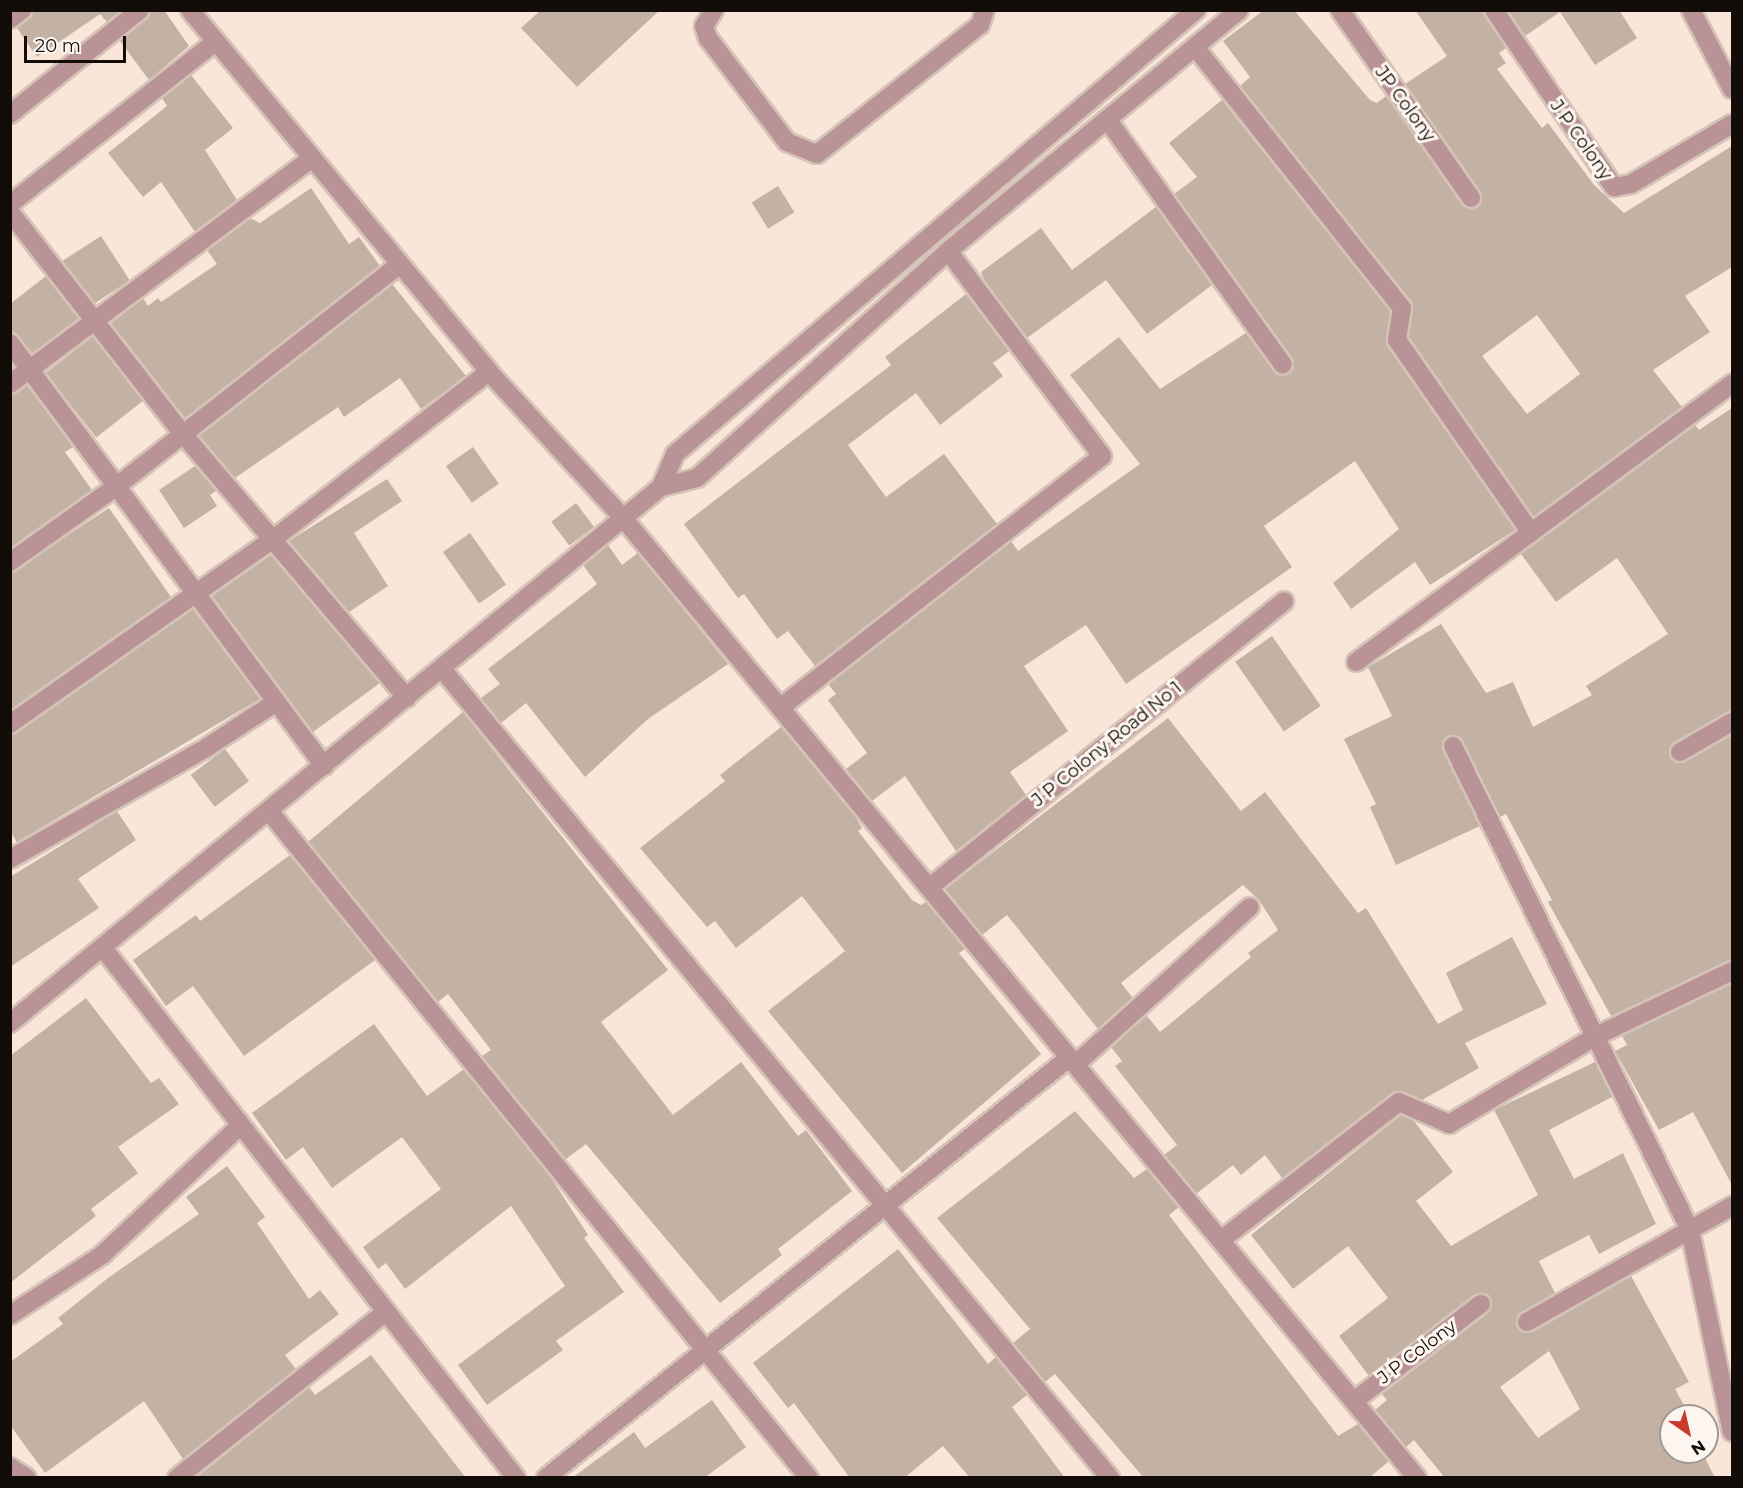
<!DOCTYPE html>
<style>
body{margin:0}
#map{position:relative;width:1743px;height:1488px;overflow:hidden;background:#f9e6d8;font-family:Montserrat,sans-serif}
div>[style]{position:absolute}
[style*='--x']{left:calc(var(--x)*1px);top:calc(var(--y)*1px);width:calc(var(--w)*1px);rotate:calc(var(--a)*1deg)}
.building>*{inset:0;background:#c3b2a4;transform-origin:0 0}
.roads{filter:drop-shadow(2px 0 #d4c3b7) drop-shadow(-2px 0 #d4c3b7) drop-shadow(0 2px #d4c3b7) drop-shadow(0 -2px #d4c3b7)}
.minor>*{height:18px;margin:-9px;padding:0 9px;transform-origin:9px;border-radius:9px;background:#b99395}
span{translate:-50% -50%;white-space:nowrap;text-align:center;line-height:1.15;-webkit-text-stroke:6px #fdf6f0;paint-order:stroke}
.street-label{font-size:18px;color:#130d09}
.frame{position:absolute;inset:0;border:12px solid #130d09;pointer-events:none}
.north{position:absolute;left:1659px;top:1404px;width:60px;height:60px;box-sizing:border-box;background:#fdf6f0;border:2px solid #9f9994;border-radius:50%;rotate:146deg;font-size:16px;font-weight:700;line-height:24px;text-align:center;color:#130d09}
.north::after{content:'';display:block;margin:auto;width:21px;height:27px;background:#c93c2d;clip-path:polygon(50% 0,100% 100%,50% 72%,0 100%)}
.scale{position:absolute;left:24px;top:36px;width:102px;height:27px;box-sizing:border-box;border:3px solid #130d09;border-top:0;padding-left:8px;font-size:18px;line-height:21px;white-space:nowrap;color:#130d09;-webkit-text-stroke:4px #fdf6f0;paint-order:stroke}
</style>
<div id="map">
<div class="building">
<div style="clip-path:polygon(33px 10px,121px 10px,107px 22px,100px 14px,37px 57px,17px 28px)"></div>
<div style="clip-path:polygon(151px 10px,164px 10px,189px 46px,149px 80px,120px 41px)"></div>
<div style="clip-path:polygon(541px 10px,660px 10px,577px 87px,521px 28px)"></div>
<div style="clip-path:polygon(evenodd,1264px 10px,1294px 10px,1370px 100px,1377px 103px,1386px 96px,1467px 208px,1481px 203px,1480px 192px,1405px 84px,1447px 56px,1415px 10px,1483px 10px,1506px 48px,1499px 53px,1506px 63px,1497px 69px,1542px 128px,1548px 123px,1594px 185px,1624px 213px,1732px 146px,1732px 267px,1685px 296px,1710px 332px,1653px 370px,1682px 407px,1533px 517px,1409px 337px,1411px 301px,1240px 86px,1250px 77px,1223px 41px,1264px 10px,1537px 315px,1580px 374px,1527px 414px,1482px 356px,1537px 315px)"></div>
<div style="clip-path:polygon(1508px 10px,1619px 10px,1637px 38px,1595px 65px,1560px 12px,1525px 36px)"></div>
<div style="clip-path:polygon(191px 75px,233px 128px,205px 150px,237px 200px,195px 232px,161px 182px,143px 197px,108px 153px,167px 106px,162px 98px)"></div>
<div style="clip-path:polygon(1222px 100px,1390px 311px,1388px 346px,1515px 530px,1430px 585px,1415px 562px,1351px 609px,1333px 583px,1399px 529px,1355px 461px,1264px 526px,1292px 567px,1126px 684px,1086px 625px,1024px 666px,1068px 731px,1010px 772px,1026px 795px,956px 851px,905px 776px,872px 801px,846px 769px,867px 753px,828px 700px,836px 694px,828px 684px,1011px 541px,1018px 551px,1140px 464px,1070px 375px,1119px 337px,1160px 389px,1246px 333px,1278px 375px,1293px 370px,1292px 358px,1174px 194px,1197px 177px,1169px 143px)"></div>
<div style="left:778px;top:186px;width:31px;height:31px;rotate:58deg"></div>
<div style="clip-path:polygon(311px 188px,349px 244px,359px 237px,380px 266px,185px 418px,111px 323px,143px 298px,148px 306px,158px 298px,161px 302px,217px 264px,207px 250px,250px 218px,260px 223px)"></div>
<div style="clip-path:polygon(1156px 207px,1212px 285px,1147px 334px,1106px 280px,1027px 338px,984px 280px,981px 272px,1041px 228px,1072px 270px)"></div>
<div style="left:101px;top:236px;width:53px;height:46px;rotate:57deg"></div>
<div style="clip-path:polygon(46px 276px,79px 318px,32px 354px,10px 332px,10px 304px)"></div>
<div style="clip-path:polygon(392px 284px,466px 376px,421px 409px,400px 378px,344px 417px,338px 407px,235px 478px,199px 436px)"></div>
<div style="clip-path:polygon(966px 294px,1009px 351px,993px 363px,1003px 376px,940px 425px,916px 393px,848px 445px,886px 497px,944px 454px,997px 524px,815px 666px,788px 631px,777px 639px,744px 594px,738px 598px,684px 524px,891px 365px,885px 357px)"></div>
<div style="left:93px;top:336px;width:82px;height:60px;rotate:52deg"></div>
<div style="clip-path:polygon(27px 385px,73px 447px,65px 452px,92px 490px,10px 548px,10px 395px)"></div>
<div style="clip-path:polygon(1732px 408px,1732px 711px,1674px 742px,1669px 751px,1681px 763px,1732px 735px,1732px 960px,1611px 1016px,1548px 902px,1552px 900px,1506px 814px,1500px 817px,1460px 737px,1448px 736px,1443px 750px,1480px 826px,1396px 865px,1370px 807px,1376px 804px,1344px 739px,1392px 716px,1368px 667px,1441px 624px,1486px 693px,1513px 682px,1533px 727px,1592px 695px,1586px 686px,1668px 634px,1617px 558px,1556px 602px,1521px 554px,1695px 425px,1699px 430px)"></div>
<div style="left:473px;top:447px;width:45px;height:33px;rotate:55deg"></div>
<div style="clip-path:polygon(195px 466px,216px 491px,210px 495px,217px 506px,184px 528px,159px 490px)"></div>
<div style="clip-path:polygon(387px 479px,402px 501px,354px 533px,388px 586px,349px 612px,289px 541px)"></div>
<div style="left:576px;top:503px;width:30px;height:31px;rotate:53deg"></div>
<div style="clip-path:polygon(109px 508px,171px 597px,10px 710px,10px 573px)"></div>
<div style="left:470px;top:533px;width:63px;height:33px;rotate:55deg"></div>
<div style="clip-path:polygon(608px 545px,622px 565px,638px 553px,728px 664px,648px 719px,585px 777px,526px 703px,501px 723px,481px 698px,500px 684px,488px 669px,597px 584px,583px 565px)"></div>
<div style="clip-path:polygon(271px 555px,380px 683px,313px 732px,212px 596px)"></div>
<div style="clip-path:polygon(193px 609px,260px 699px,17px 842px,10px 831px,10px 735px)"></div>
<div style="left:1272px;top:636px;width:85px;height:45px;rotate:55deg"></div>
<div style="clip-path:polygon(463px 712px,668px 970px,601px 1022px,673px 1115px,741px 1062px,798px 1136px,806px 1130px,852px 1191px,778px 1249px,782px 1255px,720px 1303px,586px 1144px,566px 1159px,482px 1056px,491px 1050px,448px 994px,438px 1002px,308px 842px)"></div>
<div style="clip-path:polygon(1168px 718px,1241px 811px,1265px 792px,1358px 913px,1366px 908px,1438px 1024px,1463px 1010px,1446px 973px,1512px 937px,1547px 1004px,1465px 1043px,1479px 1068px,1422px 1100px,1393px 1093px,1282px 1178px,1265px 1155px,1241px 1175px,1233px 1165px,1196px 1194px,1164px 1155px,1177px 1145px,1115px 1066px,1122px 1061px,1111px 1047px,1147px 1016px,1160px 1032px,1251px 957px,1248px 953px,1278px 930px,1259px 900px,1243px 885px,1187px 929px,1121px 983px,1133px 998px,1098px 1029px,1007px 915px,982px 935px,945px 889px)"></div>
<div style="clip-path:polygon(781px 727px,854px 814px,862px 828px,858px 831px,912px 900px,921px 905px,926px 902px,965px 949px,959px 953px,1041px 1054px,902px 1173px,768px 1011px,845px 951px,802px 896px,736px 948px,715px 921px,707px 927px,640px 848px,725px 781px,720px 775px)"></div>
<div style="left:225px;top:749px;width:40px;height:43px;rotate:53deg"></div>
<div style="clip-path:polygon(117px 811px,136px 840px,78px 879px,99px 908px,10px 967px,10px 877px)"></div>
<div style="clip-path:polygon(290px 855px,420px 1015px,375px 960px,244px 1056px,193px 986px,166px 1006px,133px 960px,196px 915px,200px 921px)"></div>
<div style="clip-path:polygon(1732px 983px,1732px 1185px,1693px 1112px,1659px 1130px,1615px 1051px,1627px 1045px,1622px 1036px)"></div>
<div style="clip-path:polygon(86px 998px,151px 1083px,159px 1078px,179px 1104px,118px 1147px,138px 1173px,91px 1209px,96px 1216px,10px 1283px,10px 1056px)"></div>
<div style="clip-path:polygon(374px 1024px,427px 1096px,464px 1069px,548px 1173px,588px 1235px,584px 1238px,624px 1292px,556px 1341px,563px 1350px,487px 1405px,458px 1365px,565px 1286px,511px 1206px,405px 1289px,386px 1263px,378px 1269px,363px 1247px,441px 1189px,402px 1137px,332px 1188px,303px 1147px,286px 1160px,252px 1113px)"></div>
<div style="clip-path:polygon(evenodd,1595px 1062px,1612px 1097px,1549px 1130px,1574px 1179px,1623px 1153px,1656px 1224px,1599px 1254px,1589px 1235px,1539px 1261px,1555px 1293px,1521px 1313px,1517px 1327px,1533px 1332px,1631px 1276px,1689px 1382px,1675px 1389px,1690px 1416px,1671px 1416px,1671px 1452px,1702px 1452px,1715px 1478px,1445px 1478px,1414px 1440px,1406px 1447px,1375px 1410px,1387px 1400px,1382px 1394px,1488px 1313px,1490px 1297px,1474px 1295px,1369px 1376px,1339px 1336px,1388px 1298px,1348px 1246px,1293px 1289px,1251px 1235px,1401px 1115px,1414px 1121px,1453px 1172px,1416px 1201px,1451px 1246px,1538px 1195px,1494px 1110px,1595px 1062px,1549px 1351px,1580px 1409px,1538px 1438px,1500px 1387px,1549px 1351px)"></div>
<div style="clip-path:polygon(1075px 1111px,1134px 1178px,1147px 1169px,1179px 1207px,1169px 1215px,1338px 1436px,1358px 1424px,1389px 1461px,1369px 1478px,1144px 1478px,1055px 1374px,1045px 1382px,1013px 1343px,1030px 1329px,937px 1218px)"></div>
<div style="clip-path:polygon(227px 1166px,265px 1217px,257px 1223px,309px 1299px,320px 1290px,339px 1314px,285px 1355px,296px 1369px,183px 1459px,144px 1401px,45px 1473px,10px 1425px,10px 1362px,63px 1324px,58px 1318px,108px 1278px,199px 1214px,186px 1197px)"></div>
<div style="clip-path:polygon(898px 1249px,988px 1364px,996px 1357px,1027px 1395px,1012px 1407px,1065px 1478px,970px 1478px,943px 1446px,904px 1478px,850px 1478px,794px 1403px,788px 1408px,753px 1363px)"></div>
<div style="clip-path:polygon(371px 1355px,466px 1478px,196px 1478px,309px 1387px,315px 1395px)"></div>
<div style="clip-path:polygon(712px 1400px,746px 1447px,704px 1478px,572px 1478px,634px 1432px,645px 1448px)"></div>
</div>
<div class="roads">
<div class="minor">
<div style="--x:190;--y:10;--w:470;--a:50.4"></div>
<div style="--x:489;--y:372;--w:200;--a:47.4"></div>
<div style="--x:624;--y:519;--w:1244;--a:50.41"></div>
<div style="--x:714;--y:10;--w:19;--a:122"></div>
<div style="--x:704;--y:26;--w:13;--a:72"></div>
<div style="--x:708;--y:38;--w:131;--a:52.8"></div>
<div style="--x:787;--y:142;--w:32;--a:22"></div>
<div style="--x:817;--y:154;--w:208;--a:-38.4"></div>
<div style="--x:980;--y:25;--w:16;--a:-72"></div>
<div style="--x:1340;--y:10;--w:229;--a:55.1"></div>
<div style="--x:1494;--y:10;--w:214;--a:55.9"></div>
<div style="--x:1614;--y:187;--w:17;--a:-10"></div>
<div style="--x:1631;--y:184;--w:117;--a:-30.7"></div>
<div style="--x:1691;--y:10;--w:89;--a:62.6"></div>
<div style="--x:10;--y:19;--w:15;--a:-37"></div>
<div style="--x:1195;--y:47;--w:333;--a:51.6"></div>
<div style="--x:1402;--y:308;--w:32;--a:99"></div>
<div style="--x:1397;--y:340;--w:235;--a:55.2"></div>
<div style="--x:10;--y:114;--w:166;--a:-38.7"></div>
<div style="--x:1107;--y:119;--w:302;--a:54.4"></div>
<div style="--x:10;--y:204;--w:261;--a:-38.3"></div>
<div style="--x:10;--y:212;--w:281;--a:52.1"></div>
<div style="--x:183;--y:434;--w:346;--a:49.7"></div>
<div style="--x:10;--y:343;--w:527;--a:53.41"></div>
<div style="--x:10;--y:384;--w:374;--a:-36.8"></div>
<div style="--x:661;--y:487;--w:36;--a:-67"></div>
<div style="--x:675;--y:454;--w:685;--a:-40.44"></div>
<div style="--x:10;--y:562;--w:131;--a:-35.4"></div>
<div style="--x:117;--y:486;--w:358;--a:-38.1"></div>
<div style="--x:1356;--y:662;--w:468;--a:-36.5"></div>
<div style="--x:442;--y:669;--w:1049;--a:50.45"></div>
<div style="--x:781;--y:707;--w:407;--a:-38"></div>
<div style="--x:1102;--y:456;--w:256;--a:-126.9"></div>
<div style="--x:10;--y:724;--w:325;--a:-35.1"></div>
<div style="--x:276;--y:537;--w:269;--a:-37.8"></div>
<div style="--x:1453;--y:746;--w:539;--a:63.91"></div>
<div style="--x:1690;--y:1230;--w:206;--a:78.3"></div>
<div style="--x:1680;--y:752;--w:60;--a:-30"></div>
<div style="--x:269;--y:811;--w:858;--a:51.01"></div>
<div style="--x:10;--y:859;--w:225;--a:-29.5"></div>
<div style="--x:206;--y:748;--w:84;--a:-33.3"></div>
<div style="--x:930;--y:887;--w:455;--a:-38.9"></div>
<div style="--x:103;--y:948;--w:672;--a:52.07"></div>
<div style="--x:10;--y:1023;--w:843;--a:-39.47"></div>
<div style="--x:661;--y:487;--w:37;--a:-14"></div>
<div style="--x:697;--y:478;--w:338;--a:-42.1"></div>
<div style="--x:948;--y:251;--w:378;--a:-39.6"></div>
<div style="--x:1076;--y:1064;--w:234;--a:-42.1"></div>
<div style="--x:1221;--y:1240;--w:225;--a:-37.8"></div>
<div style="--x:1399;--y:1102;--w:55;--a:23.7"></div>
<div style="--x:1449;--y:1124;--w:171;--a:-30.9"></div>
<div style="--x:1596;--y:1036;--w:151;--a:-25.5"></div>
<div style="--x:10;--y:1315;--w:110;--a:-33.1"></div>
<div style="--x:102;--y:1255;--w:190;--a:-43.1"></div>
<div style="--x:1527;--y:1322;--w:236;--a:-29.5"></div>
<div style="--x:1354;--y:1401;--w:160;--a:-37.4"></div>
<div style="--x:10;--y:1467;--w:20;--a:33"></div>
<div style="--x:177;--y:1478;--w:267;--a:-38.5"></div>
<div style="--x:546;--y:1478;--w:672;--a:-38.78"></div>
</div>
</div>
<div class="street-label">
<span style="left:1405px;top:104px;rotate:54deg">JP Colony</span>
<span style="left:1581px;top:140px;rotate:55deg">J P Colony</span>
<span style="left:1107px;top:744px;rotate:-39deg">J P Colony Road No 1</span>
<span style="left:1417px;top:1352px;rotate:-37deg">J P Colony</span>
</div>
<div class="frame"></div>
<div class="north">N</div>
<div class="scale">20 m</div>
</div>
